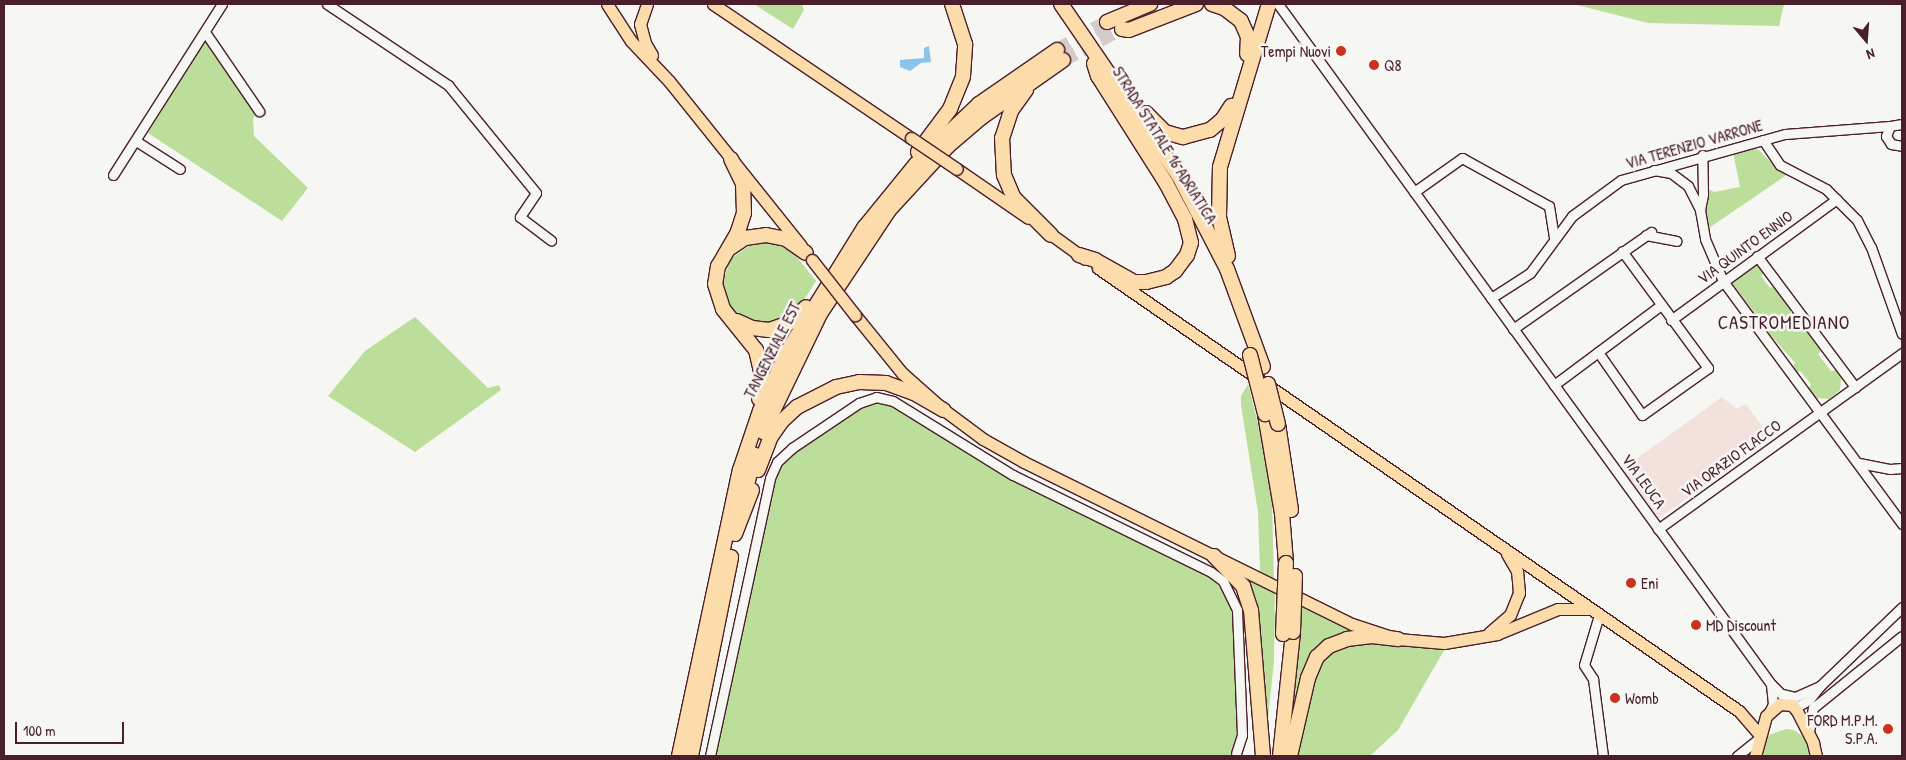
<!DOCTYPE html>
<style>
body{margin:0}
#map{position:relative;width:1906px;height:760px;overflow:hidden;background:#f6f6f2;font-family:"Patrick Hand",sans-serif}
div>[style]{position:absolute}
[style*='--x']{left:calc(var(--x)*1px);top:calc(var(--y)*1px);width:calc(var(--w)*1px);rotate:calc(var(--a)*1deg)}
.built>*{inset:0;background:#f2e1dc}
.green>*{inset:0;background:#bbdf9a}
.water>*{inset:0;background:#8cc3eb}
.highway-tunnel>*{height:14px;margin-top:-7px;transform-origin:0;background:repeating-linear-gradient(90deg,#d4cbca 0 14px,transparent 0 21px)}
.roads{filter:drop-shadow(1px 0 #4a1f2b) drop-shadow(-1px 0 #4a1f2b) drop-shadow(0 1px #4a1f2b) drop-shadow(0 -1px #4a1f2b)}
.minor>*{height:9px;margin:-4.5px;padding:0 4.5px;transform-origin:4.5px;border-radius:4.5px;background:#f6f6f2}
.major>*{height:11px;margin:-5.5px;padding:0 5.5px;transform-origin:5.5px;border-radius:5.5px;background:#fddcac}
.highway>*{height:14px;margin:-7px;padding:0 7px;transform-origin:7px;border-radius:7px;background:#fddcac}
.bridges{filter:drop-shadow(1px 0 #4a1f2b) drop-shadow(-1px 0 #4a1f2b) drop-shadow(0 1px #4a1f2b) drop-shadow(0 -1px #4a1f2b)}
.major-bridge>*{height:11px;margin:-5.5px;padding:0 5.5px;transform-origin:5.5px;border-radius:5.5px;background:#fddcac}
.highway-bridge>*{height:14px;margin:-7px;padding:0 7px;transform-origin:7px;border-radius:7px;background:#fddcac}
.dots>*{width:14px;height:14px;translate:-50% -50%;box-sizing:border-box;border:2px solid #f6f6f2;border-radius:50%}
span{translate:-50% -50%;white-space:nowrap;text-align:center;line-height:1.15;-webkit-text-stroke:5px #f6f6f2;paint-order:stroke}
.poi-label{font-size:16px;color:#4a1f2b}
.right{translate:-100% -50%;text-align:right}
.left{translate:0 -50%;text-align:left}
.street-label{font-size:16px;color:#4a1f2b}
.quarter-label{font-size:19px;color:#4a1f2b;letter-spacing:1px}
.frame{position:absolute;inset:0;border:5px solid #4a1f2b;pointer-events:none}
.north{position:absolute;left:1841px;top:15px;width:50px;height:50px;-webkit-text-stroke:4px #f6f6f2;paint-order:stroke;rotate:162deg;font-size:14px;font-weight:700;line-height:20px;text-align:center;color:#4a1f2b}
.north::after{content:'';display:block;margin:auto;width:18px;height:22px;background:#4a1f2b;clip-path:polygon(50% 0,100% 100%,50% 72%,0 100%)}
.scale{position:absolute;left:15px;top:722px;width:109px;height:22px;box-sizing:border-box;border:2px solid #4a1f2b;border-top:0;padding-left:6px;font-size:15px;line-height:18px;white-space:nowrap;color:#4a1f2b;-webkit-text-stroke:4px #f6f6f2;paint-order:stroke}
</style>
<div id="map">
<div class="built">
<div style="clip-path:polygon(1722px 397px,1737px 409px,1746px 404px,1771px 438px,1659px 518px,1625px 472px,1639px 457px)"></div>
</div>
<div class="green">
<div style="clip-path:polygon(754px 4px,802px 4px,804px 10px,793px 29px)"></div>
<div style="clip-path:polygon(1573px 4px,1784px 4px,1779px 26px,1648px 23px)"></div>
<div style="clip-path:polygon(206px 39px,256px 112px,253px 120px,254px 136px,308px 188px,282px 221px,148px 133px)"></div>
<div style="clip-path:polygon(1750px 147px,1759px 150px,1775px 167px,1788px 174px,1706px 230px,1708px 189px,1714px 192px,1740px 187px,1733px 152px)"></div>
<div style="clip-path:polygon(768px 241px,793px 252px,816px 281px,795px 314px,770px 326px,743px 320px,732px 312px,722px 286px,730px 259px,754px 243px)"></div>
<div style="clip-path:polygon(1756px 261px,1764px 273px,1761px 276px,1770px 288px,1774px 286px,1821px 351px,1818px 354px,1831px 371px,1836px 370px,1841px 378px,1840px 390px,1829px 399px,1816px 398px,1809px 389px,1811px 384px,1800px 371px,1796px 372px,1792px 368px,1795px 363px,1768px 332px,1772px 329px,1761px 314px,1757px 316px,1730px 280px)"></div>
<div style="clip-path:polygon(415px 317px,488px 388px,499px 385px,501px 390px,415px 452px,328px 396px,365px 351px)"></div>
<div style="clip-path:polygon(1248px 384px,1266px 455px,1272px 501px,1274px 583px,1260px 571px,1258px 512px,1241px 405px,1241px 396px)"></div>
<div style="clip-path:polygon(879px 403px,892px 406px,976px 459px,1036px 491px,1211px 578px,1223px 590px,1233px 615px,1239px 737px,1232px 756px,715px 756px,773px 479px,794px 450px,855px 411px)"></div>
<div style="clip-path:polygon(1243px 577px,1275px 593px,1274px 661px,1266px 737px)"></div>
<div style="clip-path:polygon(1297px 605px,1359px 632px,1322px 648px,1285px 750px)"></div>
<div style="clip-path:polygon(1349px 642px,1446px 647px,1398px 730px,1370px 756px,1295px 756px,1315px 668px,1337px 648px)"></div>
<div style="clip-path:polygon(1786px 729px,1794px 730px,1808px 740px,1813px 756px,1760px 756px,1763px 742px,1769px 735px)"></div>
</div>
<div class="water">
<div style="clip-path:polygon(929px 46px,931px 62px,921px 63px,910px 71px,900px 67px,900px 60px,924px 58px,924px 48px)"></div>
</div>
<div class="highway-tunnel">
<div style="--x:1057;--y:50;--w:57;--a:-29.2"></div>
<div style="--x:1063;--y:60;--w:57;--a:-28.4"></div>
</div>
<div class="roads">
<div class="minor">
<div style="--x:327;--y:4;--w:146;--a:33.8"></div>
<div style="--x:448;--y:85;--w:139;--a:50.8"></div>
<div style="--x:536;--y:193;--w:29;--a:124"></div>
<div style="--x:520;--y:217;--w:39;--a:37"></div>
<div style="--x:1278;--y:4;--w:840;--a:54.06"></div>
<div style="--x:1771;--y:684;--w:30;--a:45"></div>
<div style="--x:1792;--y:705;--w:6;--a:9"></div>
<div style="--x:1798;--y:706;--w:13;--a:-29"></div>
<div style="--x:1809;--y:700;--w:18;--a:-52"></div>
<div style="--x:205;--y:32;--w:96;--a:55.6"></div>
<div style="--x:1902;--y:124;--w:12;--a:171"></div>
<div style="--x:1890;--y:126;--w:11;--a:112"></div>
<div style="--x:1886;--y:136;--w:9;--a:58"></div>
<div style="--x:1891;--y:144;--w:11;--a:10"></div>
<div style="--x:1763;--y:140;--w:30;--a:56"></div>
<div style="--x:1780;--y:165;--w:52;--a:27.6"></div>
<div style="--x:1826;--y:189;--w:44;--a:45"></div>
<div style="--x:1857;--y:220;--w:30;--a:63"></div>
<div style="--x:1871;--y:247;--w:92;--a:70.4"></div>
<div style="--x:136;--y:141;--w:52;--a:32.5"></div>
<div style="--x:1654;--y:170;--w:17;--a:10"></div>
<div style="--x:1671;--y:173;--w:21;--a:37"></div>
<div style="--x:1688;--y:186;--w:27;--a:63"></div>
<div style="--x:1700;--y:210;--w:29;--a:80"></div>
<div style="--x:1705;--y:239;--w:46;--a:66.8"></div>
<div style="--x:1723;--y:281;--w:302;--a:53.6"></div>
<div style="--x:113;--y:175;--w:203;--a:-57.5"></div>
<div style="--x:1414;--y:192;--w:59;--a:-35.3"></div>
<div style="--x:1462;--y:158;--w:99;--a:28.9"></div>
<div style="--x:1549;--y:206;--w:31;--a:81"></div>
<div style="--x:1700;--y:210;--w:16;--a:-79"></div>
<div style="--x:1703;--y:194;--w:39;--a:-91"></div>
<div style="--x:1646;--y:235;--w:31;--a:11"></div>
<div style="--x:1757;--y:256;--w:164;--a:53.2"></div>
<div style="--x:1491;--y:298;--w:46;--a:-32.7"></div>
<div style="--x:1530;--y:273;--w:71;--a:-53.6"></div>
<div style="--x:1572;--y:216;--w:61;--a:-36.3"></div>
<div style="--x:1621;--y:180;--w:170;--a:-15.7"></div>
<div style="--x:1785;--y:134;--w:105;--a:-4.4"></div>
<div style="--x:1671;--y:320;--w:205;--a:-36.1"></div>
<div style="--x:1513;--y:329;--w:169;--a:-35.1"></div>
<div style="--x:1598;--y:352;--w:77;--a:55.1"></div>
<div style="--x:1642;--y:415;--w:81;--a:-35.5"></div>
<div style="--x:1708;--y:368;--w:145;--a:-126.3"></div>
<div style="--x:1554;--y:385;--w:134;--a:-36.8"></div>
<div style="--x:1859;--y:463;--w:32;--a:11"></div>
<div style="--x:1890;--y:469;--w:12;--a:-5"></div>
<div style="--x:1658;--y:529;--w:301;--a:-35.8"></div>
<div style="--x:1599;--y:615;--w:52;--a:106.7"></div>
<div style="--x:1584;--y:665;--w:17;--a:57"></div>
<div style="--x:1593;--y:679;--w:78;--a:82.6"></div>
<div style="--x:1782;--y:694;--w:13;--a:13"></div>
<div style="--x:1795;--y:697;--w:27;--a:-24"></div>
<div style="--x:1820;--y:686;--w:114;--a:-43.9"></div>
<div style="--x:1769;--y:712;--w:9;--a:-63"></div>
<div style="--x:1773;--y:704;--w:20;--a:-96"></div>
<div style="--x:1809;--y:732;--w:24;--a:-81"></div>
<div style="--x:1813;--y:708;--w:114;--a:-39"></div>
<div style="--x:710;--y:756;--w:284;--a:-77.8"></div>
<div style="--x:770;--y:478;--w:17;--a:-66"></div>
<div style="--x:777;--y:462;--w:21;--a:-43"></div>
<div style="--x:792;--y:448;--w:81;--a:-33.9"></div>
<div style="--x:859;--y:403;--w:18;--a:-19"></div>
<div style="--x:876;--y:397;--w:17;--a:13"></div>
<div style="--x:893;--y:401;--w:141;--a:31.7"></div>
<div style="--x:1013;--y:475;--w:220;--a:26.1"></div>
<div style="--x:1211;--y:572;--w:15;--a:37"></div>
<div style="--x:1223;--y:581;--w:32;--a:64"></div>
<div style="--x:1237;--y:610;--w:125;--a:87.7"></div>
<div style="--x:1242;--y:735;--w:19;--a:108"></div>
<div style="--x:1737;--y:756;--w:26;--a:-39"></div>
</div>
<div class="major">
<div style="--x:607;--y:4;--w:44;--a:57"></div>
<div style="--x:631;--y:41;--w:55;--a:46.5"></div>
<div style="--x:669;--y:81;--w:211;--a:51.3"></div>
<div style="--x:647;--y:4;--w:21;--a:109"></div>
<div style="--x:640;--y:24;--w:20;--a:75"></div>
<div style="--x:645;--y:43;--w:14;--a:60"></div>
<div style="--x:713;--y:4;--w:239;--a:34.1"></div>
<div style="--x:957;--y:169;--w:86;--a:34.6"></div>
<div style="--x:1045;--y:230;--w:49;--a:35.9"></div>
<div style="--x:1098;--y:268;--w:779;--a:34.65"></div>
<div style="--x:1739;--y:711;--w:30;--a:49"></div>
<div style="--x:855;--y:315;--w:75;--a:51"></div>
<div style="--x:902;--y:373;--w:56;--a:41.4"></div>
<div style="--x:944;--y:410;--w:49;--a:36.6"></div>
<div style="--x:983;--y:439;--w:47;--a:29.3"></div>
<div style="--x:1024;--y:462;--w:366;--a:26.3"></div>
<div style="--x:1352;--y:624;--w:48;--a:18.1"></div>
<div style="--x:1398;--y:639;--w:46;--a:5"></div>
<div style="--x:1444;--y:643;--w:54;--a:-9.6"></div>
<div style="--x:1497;--y:634;--w:66;--a:-22.3"></div>
<div style="--x:1558;--y:609;--w:31;--a:0"></div>
<div style="--x:1489;--y:633;--w:28;--a:-41"></div>
<div style="--x:1510;--y:615;--w:24;--a:-68"></div>
<div style="--x:1519;--y:593;--w:22;--a:-95"></div>
<div style="--x:1517;--y:571;--w:20;--a:-120"></div>
<div style="--x:1755;--y:756;--w:41;--a:-74.6"></div>
<div style="--x:1766;--y:716;--w:18;--a:-41"></div>
<div style="--x:1780;--y:704;--w:12;--a:5"></div>
<div style="--x:1792;--y:705;--w:8;--a:50"></div>
<div style="--x:1797;--y:711;--w:36;--a:63"></div>
<div style="--x:1813;--y:743;--w:13;--a:77"></div>
</div>
<div class="highway">
<div style="--x:1061;--y:4;--w:211;--a:55.6"></div>
<div style="--x:1180;--y:178;--w:102;--a:62.7"></div>
<div style="--x:1227;--y:269;--w:104;--a:69.8"></div>
<div style="--x:1212;--y:4;--w:13;--a:18"></div>
<div style="--x:1224;--y:8;--w:21;--a:37"></div>
<div style="--x:1241;--y:21;--w:17;--a:66"></div>
<div style="--x:1248;--y:37;--w:17;--a:93"></div>
<div style="--x:1107;--y:22;--w:47;--a:-22.7"></div>
<div style="--x:1122;--y:29;--w:7;--a:8"></div>
<div style="--x:1129;--y:30;--w:72;--a:-21.2"></div>
<div style="--x:1026;--y:90;--w:26;--a:126"></div>
<div style="--x:1011;--y:111;--w:28;--a:108"></div>
<div style="--x:1002;--y:138;--w:37;--a:87"></div>
<div style="--x:1004;--y:175;--w:25;--a:67"></div>
<div style="--x:1014;--y:198;--w:52;--a:45"></div>
<div style="--x:1146;--y:113;--w:27;--a:45"></div>
<div style="--x:1165;--y:132;--w:19;--a:16"></div>
<div style="--x:1183;--y:137;--w:28;--a:-15"></div>
<div style="--x:1210;--y:130;--w:16;--a:-40"></div>
<div style="--x:1222;--y:120;--w:17;--a:-57"></div>
<div style="--x:918;--y:152;--w:54;--a:-53.3"></div>
<div style="--x:950;--y:109;--w:35;--a:-68"></div>
<div style="--x:963;--y:76;--w:32;--a:-86"></div>
<div style="--x:965;--y:44;--w:42;--a:-108"></div>
<div style="--x:731;--y:159;--w:28;--a:64"></div>
<div style="--x:743;--y:184;--w:29;--a:88"></div>
<div style="--x:744;--y:213;--w:20;--a:108"></div>
<div style="--x:738;--y:232;--w:39;--a:120"></div>
<div style="--x:718;--y:266;--w:18;--a:99"></div>
<div style="--x:715;--y:284;--w:26;--a:72"></div>
<div style="--x:723;--y:309;--w:53;--a:51.2"></div>
<div style="--x:756;--y:350;--w:31;--a:77"></div>
<div style="--x:763;--y:380;--w:19;--a:102"></div>
<div style="--x:730;--y:248;--w:18;--a:-34"></div>
<div style="--x:745;--y:238;--w:21;--a:-8"></div>
<div style="--x:766;--y:235;--w:20;--a:11"></div>
<div style="--x:786;--y:239;--w:24;--a:35"></div>
<div style="--x:1079;--y:255;--w:17;--a:17"></div>
<div style="--x:1095;--y:260;--w:45;--a:29.4"></div>
<div style="--x:1134;--y:282;--w:12;--a:0"></div>
<div style="--x:1146;--y:282;--w:21;--a:-14"></div>
<div style="--x:1166;--y:277;--w:11;--a:-34"></div>
<div style="--x:1175;--y:271;--w:20;--a:-53"></div>
<div style="--x:1187;--y:255;--w:13;--a:-72"></div>
<div style="--x:1191;--y:243;--w:25;--a:-104"></div>
<div style="--x:1185;--y:219;--w:41;--a:-117.8"></div>
<div style="--x:1166;--y:183;--w:127;--a:-122.4"></div>
<div style="--x:1098;--y:76;--w:13;--a:-108"></div>
<div style="--x:1228;--y:256;--w:40;--a:-103"></div>
<div style="--x:1219;--y:217;--w:50;--a:-88.9"></div>
<div style="--x:1220;--y:167;--w:170;--a:-73.3"></div>
<div style="--x:737;--y:321;--w:17;--a:25"></div>
<div style="--x:752;--y:328;--w:17;--a:7"></div>
<div style="--x:769;--y:330;--w:21;--a:-19"></div>
<div style="--x:789;--y:323;--w:23;--a:-43"></div>
<div style="--x:1265;--y:414;--w:100;--a:80.3"></div>
<div style="--x:1282;--y:513;--w:50;--a:85.4"></div>
<div style="--x:1278;--y:424;--w:87;--a:81.4"></div>
<div style="--x:763;--y:432;--w:131;--a:-64.2"></div>
<div style="--x:820;--y:314;--w:125;--a:-56.4"></div>
<div style="--x:889;--y:210;--w:87;--a:-47.3"></div>
<div style="--x:948;--y:146;--w:45;--a:-40.5"></div>
<div style="--x:982;--y:117;--w:99;--a:-35.1"></div>
<div style="--x:758;--y:470;--w:34;--a:-69"></div>
<div style="--x:770;--y:438;--w:21;--a:-55"></div>
<div style="--x:782;--y:421;--w:21;--a:-43"></div>
<div style="--x:797;--y:407;--w:44;--a:-27.1"></div>
<div style="--x:836;--y:387;--w:24;--a:-12"></div>
<div style="--x:859;--y:382;--w:27;--a:2"></div>
<div style="--x:886;--y:383;--w:30;--a:20"></div>
<div style="--x:914;--y:393;--w:34;--a:30"></div>
<div style="--x:743;--y:499;--w:46;--a:-74.7"></div>
<div style="--x:735;--y:534;--w:47;--a:-68.9"></div>
<div style="--x:1214;--y:556;--w:42;--a:46"></div>
<div style="--x:1243;--y:586;--w:25;--a:72"></div>
<div style="--x:1251;--y:610;--w:146;--a:85.3"></div>
<div style="--x:679;--y:756;--w:292;--a:-78"></div>
<div style="--x:740;--y:470;--w:62;--a:-71.3"></div>
<div style="--x:760;--y:411;--w:65;--a:-65.4"></div>
<div style="--x:787;--y:352;--w:146;--a:-58.2"></div>
<div style="--x:864;--y:228;--w:82;--a:-50.9"></div>
<div style="--x:916;--y:164;--w:87;--a:-43.6"></div>
<div style="--x:979;--y:104;--w:95;--a:-34.7"></div>
<div style="--x:691;--y:756;--w:203;--a:-78.6"></div>
<div style="--x:1280;--y:756;--w:124;--a:-84"></div>
<div style="--x:1290;--y:756;--w:80;--a:-77"></div>
<div style="--x:1308;--y:678;--w:23;--a:-67"></div>
<div style="--x:1317;--y:657;--w:16;--a:-43"></div>
<div style="--x:1329;--y:646;--w:19;--a:-21"></div>
<div style="--x:1347;--y:639;--w:25;--a:-7"></div>
<div style="--x:1372;--y:636;--w:26;--a:7"></div>
</div>
</div>
<div class="bridges">
<div class="major-bridge">
<div style="--x:911;--y:138;--w:55;--a:34"></div>
<div style="--x:812;--y:260;--w:70;--a:52"></div>
</div>
<div class="highway-bridge">
<div style="--x:1250;--y:355;--w:61;--a:75.7"></div>
<div style="--x:1268;--y:384;--w:41;--a:76"></div>
<div style="--x:1293;--y:632;--w:56;--a:-88"></div>
<div style="--x:1283;--y:634;--w:71;--a:-87.6"></div>
</div>
</div>
<div class="dots">
<div style="left:1341px;top:51px;background:#c8321e"></div>
<div style="left:1374px;top:65px;background:#c8321e"></div>
<div style="left:1631px;top:583px;background:#c8321e"></div>
<div style="left:1696px;top:625px;background:#c8321e"></div>
<div style="left:1615px;top:698px;background:#c8321e"></div>
<div style="left:1888px;top:729px;background:#c8321e"></div>
</div>
<div class="poi-label">
<span class="right" style="left:1331px;top:51px">Tempi Nuovi</span>
<span class="left" style="left:1384px;top:65px">Q8</span>
<span class="left" style="left:1641px;top:583px">Eni</span>
<span class="left" style="left:1706px;top:625px">MD Discount</span>
<span class="left" style="left:1625px;top:698px">Womb</span>
<span class="right" style="left:1878px;top:729px">FORD M.P.M.<br>S.P.A.</span>
</div>
<div class="street-label">
<span style="left:1694px;top:144px;rotate:-16deg">VIA TERENZIO VARRONE</span>
<span style="left:1165px;top:145px;rotate:58deg">STRADA STATALE 16 ADRIATICA</span>
<span style="left:1745px;top:247px;rotate:-36deg">VIA QUINTO ENNIO</span>
<span style="left:772px;top:350px;rotate:-63deg">TANGENZIALE EST</span>
<span style="left:1731px;top:458px;rotate:-36deg">VIA ORAZIO FLACCO</span>
<span style="left:1644px;top:481px;rotate:54deg">VIA LEUCA</span>
</div>
<div class="quarter-label">
<span style="left:1784px;top:323px">CASTROMEDIANO</span>
</div>
<div class="frame"></div>
<div class="north">N</div>
<div class="scale">100 m</div>
</div>
